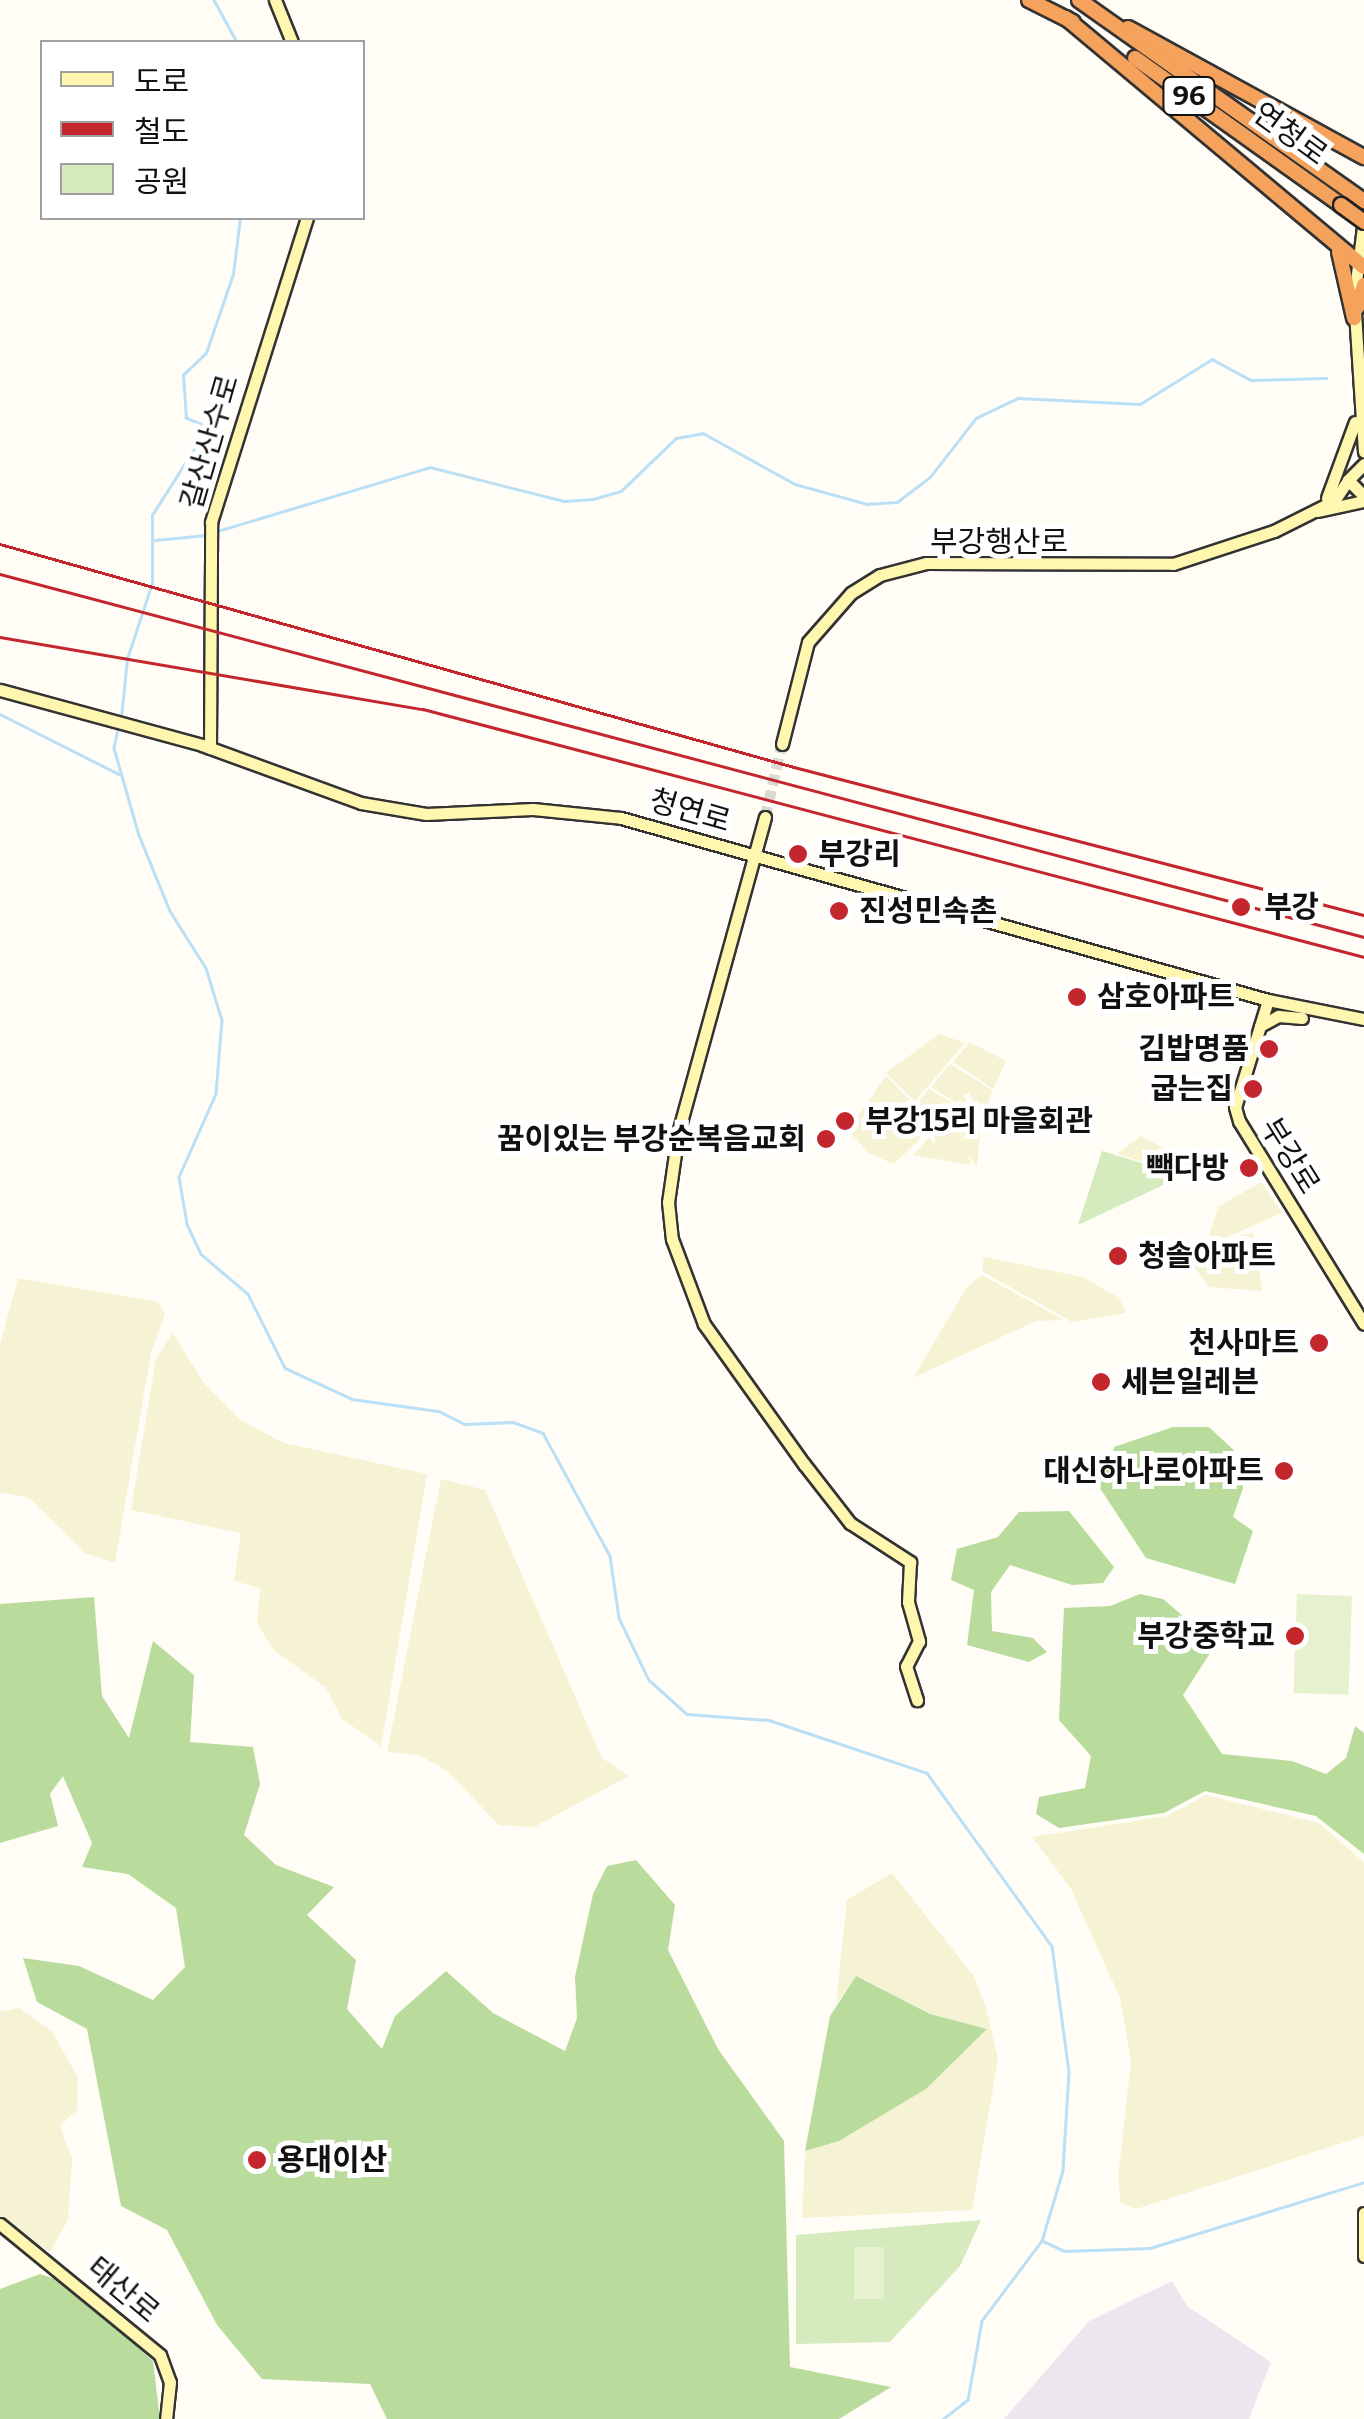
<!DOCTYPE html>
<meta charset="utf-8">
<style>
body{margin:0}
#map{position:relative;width:1364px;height:2419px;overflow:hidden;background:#fffdf5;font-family:Bitter,"Noto Sans KR",serif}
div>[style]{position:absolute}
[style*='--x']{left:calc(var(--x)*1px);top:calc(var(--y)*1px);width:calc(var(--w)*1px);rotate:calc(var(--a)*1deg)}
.industrial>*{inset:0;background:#eee6ef}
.farmland>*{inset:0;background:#f6f3d4}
.green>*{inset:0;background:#d5ebbd}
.forest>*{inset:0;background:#b9dc9c}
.pitch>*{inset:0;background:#e6f2cf;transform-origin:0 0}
.stream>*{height:2.5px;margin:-1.25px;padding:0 1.25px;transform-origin:1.25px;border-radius:1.25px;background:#b9e0f7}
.secondary-tunnel>*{height:11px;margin-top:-5.5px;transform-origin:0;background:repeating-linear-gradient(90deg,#dbdad3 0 11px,transparent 0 16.5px)}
.roads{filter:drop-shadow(2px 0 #333) drop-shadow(-2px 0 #333) drop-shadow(0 2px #333) drop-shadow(0 -2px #333)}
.secondary>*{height:11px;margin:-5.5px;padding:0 5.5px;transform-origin:5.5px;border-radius:5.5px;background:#fff6b0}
.highway>*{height:14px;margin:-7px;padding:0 7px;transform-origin:7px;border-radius:7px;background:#f5a25d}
.rail>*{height:2.5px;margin:-1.25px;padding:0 1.25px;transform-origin:1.25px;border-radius:1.25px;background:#c4262e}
.bridges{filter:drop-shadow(2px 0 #222) drop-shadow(-2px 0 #222) drop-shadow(0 2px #222) drop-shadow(0 -2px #222)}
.highway-bridge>*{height:14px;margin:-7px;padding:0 7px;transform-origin:7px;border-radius:7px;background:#f5a25d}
.dots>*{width:28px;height:28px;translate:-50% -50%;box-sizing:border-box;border:5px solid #fff;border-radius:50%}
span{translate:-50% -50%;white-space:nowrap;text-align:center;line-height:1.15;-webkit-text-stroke:10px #fff;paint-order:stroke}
.shield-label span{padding:2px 8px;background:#fff;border:2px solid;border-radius:8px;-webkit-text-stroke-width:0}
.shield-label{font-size:28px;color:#111;font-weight:700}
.street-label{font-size:30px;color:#111}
.poi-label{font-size:30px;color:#111;font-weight:700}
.left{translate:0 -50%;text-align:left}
.right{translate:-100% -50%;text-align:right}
.legend{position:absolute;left:40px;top:40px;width:325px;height:180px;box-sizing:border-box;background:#fff;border:2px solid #a0a0a0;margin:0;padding:12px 18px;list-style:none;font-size:30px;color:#111}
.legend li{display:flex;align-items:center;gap:20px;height:50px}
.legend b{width:50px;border:2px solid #a0a0a0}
</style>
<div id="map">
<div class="industrial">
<div style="clip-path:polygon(1172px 2281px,1187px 2306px,1271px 2362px,1249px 2419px,1004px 2419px,1089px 2321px)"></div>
</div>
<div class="farmland">
<div style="clip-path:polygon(939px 1034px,965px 1043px,915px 1101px,886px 1073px)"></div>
<div style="clip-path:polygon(970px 1042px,1006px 1061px,993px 1089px,953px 1062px)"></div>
<div style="clip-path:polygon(950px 1064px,992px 1090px,983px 1123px,969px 1092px,964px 1096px,981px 1125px,977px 1167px,968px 1155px,971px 1165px,913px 1155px,953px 1111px,968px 1154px,955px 1111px,962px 1099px,956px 1103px,931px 1087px)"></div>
<div style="clip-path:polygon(886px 1076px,915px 1105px,929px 1089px,956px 1105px,894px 1164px,870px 1154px,848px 1130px)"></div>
<div style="clip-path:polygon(1141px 1136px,1190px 1162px,1195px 1176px,1175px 1180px,1173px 1171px,1117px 1154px)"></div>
<div style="clip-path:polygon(1261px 1182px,1282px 1213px,1225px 1238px,1209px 1236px,1218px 1207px)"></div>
<div style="clip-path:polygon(1253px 1232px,1262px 1291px,1209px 1287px,1192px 1264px,1197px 1248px)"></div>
<div style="clip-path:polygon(984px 1257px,1083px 1277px,1119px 1298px,1126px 1313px,1072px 1322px,982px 1271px)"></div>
<div style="clip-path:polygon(982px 1275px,1064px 1320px,1036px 1321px,913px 1378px,967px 1287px)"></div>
<div style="clip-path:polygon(18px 1278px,158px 1302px,165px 1314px,151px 1353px,115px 1563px,85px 1553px,29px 1498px,0 1492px,0 1345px)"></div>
<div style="clip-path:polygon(173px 1333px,203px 1382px,242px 1421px,284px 1443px,427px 1474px,381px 1746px,342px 1719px,326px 1688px,274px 1650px,257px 1624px,260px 1588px,234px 1581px,241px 1533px,131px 1510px,156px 1359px)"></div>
<div style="clip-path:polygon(441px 1479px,485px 1490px,602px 1758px,629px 1776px,534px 1827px,499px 1825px,447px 1771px,419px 1755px,387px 1752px)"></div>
<div style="clip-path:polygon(1206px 1795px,1319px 1823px,1364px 1862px,1364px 2136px,1136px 2209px,1121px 2203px,1118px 2178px,1131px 2061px,1120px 1998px,1071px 1889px,1032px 1837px,1167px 1816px)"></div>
<div style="clip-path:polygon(892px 1873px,973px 1975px,986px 2007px,998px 2059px,972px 2210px,802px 2218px,805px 2151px,839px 2141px,926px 2089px,987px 2029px,930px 2014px,856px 1976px,836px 2004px,847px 1900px)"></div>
<div style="clip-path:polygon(19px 2008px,52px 2031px,78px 2078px,77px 2110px,60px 2126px,72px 2159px,68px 2220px,50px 2252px,0 2220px,0 2012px)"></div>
</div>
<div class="green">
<div style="clip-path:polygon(1102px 1151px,1171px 1172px,1174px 1180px,1078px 1225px)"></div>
<div style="clip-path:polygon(981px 2220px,960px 2266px,890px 2342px,796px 2344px,796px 2235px)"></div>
</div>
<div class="forest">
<div style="clip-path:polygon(1173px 1427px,1209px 1427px,1240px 1456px,1243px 1488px,1233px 1517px,1253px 1531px,1235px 1584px,1146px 1558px,1090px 1473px,1111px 1462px,1114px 1447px)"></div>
<div style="clip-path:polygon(1069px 1511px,1114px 1567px,1103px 1583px,1072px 1585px,1010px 1565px,991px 1592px,992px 1631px,1033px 1638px,1047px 1652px,1029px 1662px,967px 1645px,974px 1590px,951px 1580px,957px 1549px,998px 1537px,1019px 1512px)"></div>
<div style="clip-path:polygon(1140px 1594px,1163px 1599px,1216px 1644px,1183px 1695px,1222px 1754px,1292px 1761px,1326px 1774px,1346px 1758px,1355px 1726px,1364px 1733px,1364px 1854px,1316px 1816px,1205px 1791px,1164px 1813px,1059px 1828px,1036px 1814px,1039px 1797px,1085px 1788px,1091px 1756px,1059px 1720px,1064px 1608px,1110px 1606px)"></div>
<div style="clip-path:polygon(94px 1597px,102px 1696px,129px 1738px,153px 1641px,194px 1675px,190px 1742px,253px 1747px,260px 1784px,244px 1835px,276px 1865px,334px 1887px,307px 1915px,356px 1960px,347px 2009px,382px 2049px,395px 2016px,446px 1971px,493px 2013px,565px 2051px,577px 2018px,575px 1977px,593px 1894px,607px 1866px,636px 1860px,675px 1905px,668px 1950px,718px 2049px,784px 2141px,790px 2367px,891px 2387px,839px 2419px,387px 2419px,370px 2384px,262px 2379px,217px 2325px,167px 2230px,121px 2206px,87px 2029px,37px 2002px,23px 1958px,79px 1966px,153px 2000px,185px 1967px,176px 1908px,128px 1874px,82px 1867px,92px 1843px,63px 1776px,50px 1794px,58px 1826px,0 1843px,0 1604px)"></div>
<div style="clip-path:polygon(856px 1976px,930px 2014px,987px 2029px,926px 2089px,839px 2141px,805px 2151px,830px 2016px)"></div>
<div style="clip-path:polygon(40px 2274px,72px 2285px,153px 2361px,160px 2419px,0 2419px,0 2289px)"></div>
</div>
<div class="pitch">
<div style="left:1297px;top:1594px;width:55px;height:99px;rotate:2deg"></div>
<div style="left:854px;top:2247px;width:30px;height:52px"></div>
</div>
<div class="stream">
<div style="--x:214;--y:0;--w:48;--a:61.3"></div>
<div style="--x:214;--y:532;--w:226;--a:-16.7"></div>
<div style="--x:430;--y:467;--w:138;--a:14.2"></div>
<div style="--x:564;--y:501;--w:29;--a:-4"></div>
<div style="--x:593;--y:499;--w:29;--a:-16"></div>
<div style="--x:621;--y:491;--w:76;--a:-43.9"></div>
<div style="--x:676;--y:438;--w:27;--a:-10"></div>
<div style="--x:703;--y:433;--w:105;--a:29"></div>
<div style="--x:795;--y:484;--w:75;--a:15.5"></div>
<div style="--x:867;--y:504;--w:30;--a:-4"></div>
<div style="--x:897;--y:502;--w:41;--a:-37.1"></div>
<div style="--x:930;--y:477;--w:75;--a:-52.1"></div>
<div style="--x:976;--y:418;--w:47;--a:-25.5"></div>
<div style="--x:1018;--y:398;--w:122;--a:2.8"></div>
<div style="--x:1140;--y:404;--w:85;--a:-32"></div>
<div style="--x:1212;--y:359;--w:44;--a:28.3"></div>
<div style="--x:1251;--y:380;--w:75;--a:-1.5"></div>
<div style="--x:155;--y:540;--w:51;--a:-5.6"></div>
<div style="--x:0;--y:714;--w:133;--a:26.8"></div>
<div style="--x:121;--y:717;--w:58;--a:-84.1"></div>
<div style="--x:127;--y:659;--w:80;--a:-71.8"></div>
<div style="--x:152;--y:583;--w:68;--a:-90"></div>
<div style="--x:152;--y:515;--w:104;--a:-57.5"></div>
<div style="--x:208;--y:427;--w:24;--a:-158"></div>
<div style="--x:186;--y:418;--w:43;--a:-94"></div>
<div style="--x:183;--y:375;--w:32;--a:-44"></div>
<div style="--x:206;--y:353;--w:83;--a:-71.1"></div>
<div style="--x:233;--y:274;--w:56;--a:-82.9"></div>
<div style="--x:118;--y:729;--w:19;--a:102"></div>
<div style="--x:114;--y:748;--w:91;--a:74"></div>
<div style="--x:139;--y:835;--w:82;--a:67.8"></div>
<div style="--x:170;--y:911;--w:67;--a:57.7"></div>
<div style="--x:206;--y:968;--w:54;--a:72.9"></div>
<div style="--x:222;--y:1020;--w:74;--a:94.6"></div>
<div style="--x:216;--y:1094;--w:91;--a:114"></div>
<div style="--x:179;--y:1177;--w:48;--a:80.3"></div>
<div style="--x:187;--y:1224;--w:33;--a:65"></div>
<div style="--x:201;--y:1254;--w:62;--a:40.4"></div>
<div style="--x:248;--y:1294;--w:83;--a:63.4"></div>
<div style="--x:285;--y:1368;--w:74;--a:24.8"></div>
<div style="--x:352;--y:1399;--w:88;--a:7.9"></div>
<div style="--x:439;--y:1411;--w:29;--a:27"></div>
<div style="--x:465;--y:1424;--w:48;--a:-2.4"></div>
<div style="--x:513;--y:1422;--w:32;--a:20"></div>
<div style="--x:543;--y:1433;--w:140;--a:61.4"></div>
<div style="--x:610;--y:1556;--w:63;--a:81.7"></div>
<div style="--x:619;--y:1618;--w:69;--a:64.2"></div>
<div style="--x:649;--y:1680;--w:51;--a:41.8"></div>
<div style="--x:687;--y:1714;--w:82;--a:4.2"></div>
<div style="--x:769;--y:1720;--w:167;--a:18.5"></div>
<div style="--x:927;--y:1773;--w:213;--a:54.2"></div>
<div style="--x:1052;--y:1946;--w:127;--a:82.3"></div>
<div style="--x:1069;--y:2072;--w:99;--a:93.5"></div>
<div style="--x:1063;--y:2171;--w:73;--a:106.7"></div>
<div style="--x:1042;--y:2241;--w:100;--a:126.9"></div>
<div style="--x:982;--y:2321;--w:80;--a:100"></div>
<div style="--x:968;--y:2400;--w:31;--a:142"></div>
<div style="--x:1043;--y:2241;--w:23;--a:25"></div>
<div style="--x:1064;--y:2251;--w:86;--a:-2"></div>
<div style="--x:1150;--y:2248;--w:224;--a:-17.1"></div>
</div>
<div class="secondary-tunnel">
<div style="--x:765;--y:817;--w:75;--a:-76.9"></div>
</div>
<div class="roads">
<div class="secondary">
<div style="--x:275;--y:0;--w:45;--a:68"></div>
<div style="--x:1364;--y:219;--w:79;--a:97.3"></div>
<div style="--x:1354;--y:297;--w:155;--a:86.3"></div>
<div style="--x:1364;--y:464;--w:23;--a:135"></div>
<div style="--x:1348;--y:480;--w:23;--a:45"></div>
<div style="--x:1327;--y:498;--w:81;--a:-69.8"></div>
<div style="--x:1318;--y:511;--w:47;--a:-12.3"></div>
<div style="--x:0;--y:690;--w:209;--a:15.2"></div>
<div style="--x:202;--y:745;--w:169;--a:20"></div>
<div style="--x:361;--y:803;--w:66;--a:9.6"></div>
<div style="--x:426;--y:814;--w:107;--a:-2.7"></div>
<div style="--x:533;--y:809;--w:88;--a:5.8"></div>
<div style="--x:621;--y:818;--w:672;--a:15.71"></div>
<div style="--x:1268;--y:1000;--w:98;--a:11.2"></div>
<div style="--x:782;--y:744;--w:105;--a:-75.7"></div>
<div style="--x:808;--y:642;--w:65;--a:-48.7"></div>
<div style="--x:851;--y:593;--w:34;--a:-32"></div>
<div style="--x:880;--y:575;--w:48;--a:-14.6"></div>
<div style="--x:926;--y:563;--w:247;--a:0.2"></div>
<div style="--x:1173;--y:564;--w:106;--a:-18.1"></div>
<div style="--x:1274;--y:531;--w:67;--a:-26.6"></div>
<div style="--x:1334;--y:501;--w:25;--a:-56"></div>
<div style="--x:210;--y:748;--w:226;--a:-89.7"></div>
<div style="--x:211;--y:522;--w:319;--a:-72.5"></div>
<div style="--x:765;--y:817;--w:328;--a:105.4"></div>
<div style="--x:678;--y:1133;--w:70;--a:98.2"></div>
<div style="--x:668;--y:1202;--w:37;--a:84"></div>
<div style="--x:672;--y:1239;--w:91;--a:69.4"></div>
<div style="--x:704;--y:1324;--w:172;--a:54.5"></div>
<div style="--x:804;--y:1464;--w:75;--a:52.1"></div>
<div style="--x:850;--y:1523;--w:72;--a:33"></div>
<div style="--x:910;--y:1562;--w:40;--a:92.9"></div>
<div style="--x:908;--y:1602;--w:41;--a:74.2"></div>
<div style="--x:919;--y:1641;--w:28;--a:117"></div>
<div style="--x:906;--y:1666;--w:36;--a:72"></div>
<div style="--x:1268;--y:1000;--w:112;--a:107.1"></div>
<div style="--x:1235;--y:1107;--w:15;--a:74"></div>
<div style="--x:1239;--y:1121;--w:238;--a:58.4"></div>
<div style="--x:1260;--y:1026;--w:21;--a:-29"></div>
<div style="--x:1278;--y:1016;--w:24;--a:5"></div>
<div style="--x:1364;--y:2213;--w:43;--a:90"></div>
<div style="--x:0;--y:2224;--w:207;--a:39.3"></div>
<div style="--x:160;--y:2355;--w:29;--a:70"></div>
<div style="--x:170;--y:2382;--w:37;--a:96"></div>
</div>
<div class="highway">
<div style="--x:1029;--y:0;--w:49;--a:26.6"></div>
<div style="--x:1079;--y:0;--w:349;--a:35.2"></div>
<div style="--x:1066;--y:18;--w:388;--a:39.9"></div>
<div style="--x:1128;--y:28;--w:269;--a:28.7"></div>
<div style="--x:1135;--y:58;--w:253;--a:35.5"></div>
<div style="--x:1339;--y:252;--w:68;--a:77.2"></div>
<div style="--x:1357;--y:308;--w:24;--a:-73"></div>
</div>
</div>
<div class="rail">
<div style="--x:0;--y:544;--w:825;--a:15.69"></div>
<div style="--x:794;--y:767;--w:589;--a:14.56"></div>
<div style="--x:0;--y:574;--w:1411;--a:14.9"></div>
<div style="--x:0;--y:637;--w:429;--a:9.7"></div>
<div style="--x:423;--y:709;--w:973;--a:14.76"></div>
</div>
<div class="bridges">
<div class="highway-bridge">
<div style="--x:1341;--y:205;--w:29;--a:36"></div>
</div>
</div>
<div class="dots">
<div style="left:798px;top:854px;background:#c4262e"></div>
<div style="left:1241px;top:907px;background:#c4262e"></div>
<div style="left:839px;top:911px;background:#c4262e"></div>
<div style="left:1077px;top:997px;background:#c4262e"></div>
<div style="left:1269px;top:1049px;background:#c4262e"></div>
<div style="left:1253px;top:1089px;background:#c4262e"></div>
<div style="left:845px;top:1121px;background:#c4262e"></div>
<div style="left:826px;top:1139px;background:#c4262e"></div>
<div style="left:1249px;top:1168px;background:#c4262e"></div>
<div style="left:1118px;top:1256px;background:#c4262e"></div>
<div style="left:1319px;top:1343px;background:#c4262e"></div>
<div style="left:1101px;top:1382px;background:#c4262e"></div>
<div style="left:1284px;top:1471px;background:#c4262e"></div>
<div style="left:1295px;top:1636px;background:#c4262e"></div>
<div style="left:257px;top:2160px;background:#c4262e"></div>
</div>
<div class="shield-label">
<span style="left:1189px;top:96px">96</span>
</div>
<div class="street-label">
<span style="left:1290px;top:134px;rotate:36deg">연청로</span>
<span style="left:210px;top:442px;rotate:-74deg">갈산산수로</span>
<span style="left:999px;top:542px">부강행산로</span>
<span style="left:690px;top:811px;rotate:16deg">청연로</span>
<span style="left:1290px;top:1156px;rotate:58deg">부강로</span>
<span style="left:123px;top:2290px;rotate:40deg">태산로</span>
</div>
<div class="poi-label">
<span class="left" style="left:818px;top:854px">부강리</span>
<span class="left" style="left:1264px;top:907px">부강</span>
<span class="left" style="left:859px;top:911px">진성민속촌</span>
<span class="left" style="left:1097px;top:997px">삼호아파트</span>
<span class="right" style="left:1249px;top:1049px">김밥명품</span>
<span class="right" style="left:1233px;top:1089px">굽는집</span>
<span class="left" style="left:865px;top:1121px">부강15리 마을회관</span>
<span class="right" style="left:806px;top:1139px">꿈이있는 부강순복음교회</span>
<span class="right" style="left:1229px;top:1168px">빽다방</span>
<span class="left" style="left:1138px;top:1256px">청솔아파트</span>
<span class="right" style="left:1299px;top:1343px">천사마트</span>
<span class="left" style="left:1121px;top:1382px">세븐일레븐</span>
<span class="right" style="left:1264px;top:1471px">대신하나로아파트</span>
<span class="right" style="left:1275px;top:1636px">부강중학교</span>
<span class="left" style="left:277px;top:2160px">용대이산</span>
</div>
<ul class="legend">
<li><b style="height:12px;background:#fff6b0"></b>도로</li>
<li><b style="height:12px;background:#c4262e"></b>철도</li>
<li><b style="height:28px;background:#d5ebbd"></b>공원</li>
</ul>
</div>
